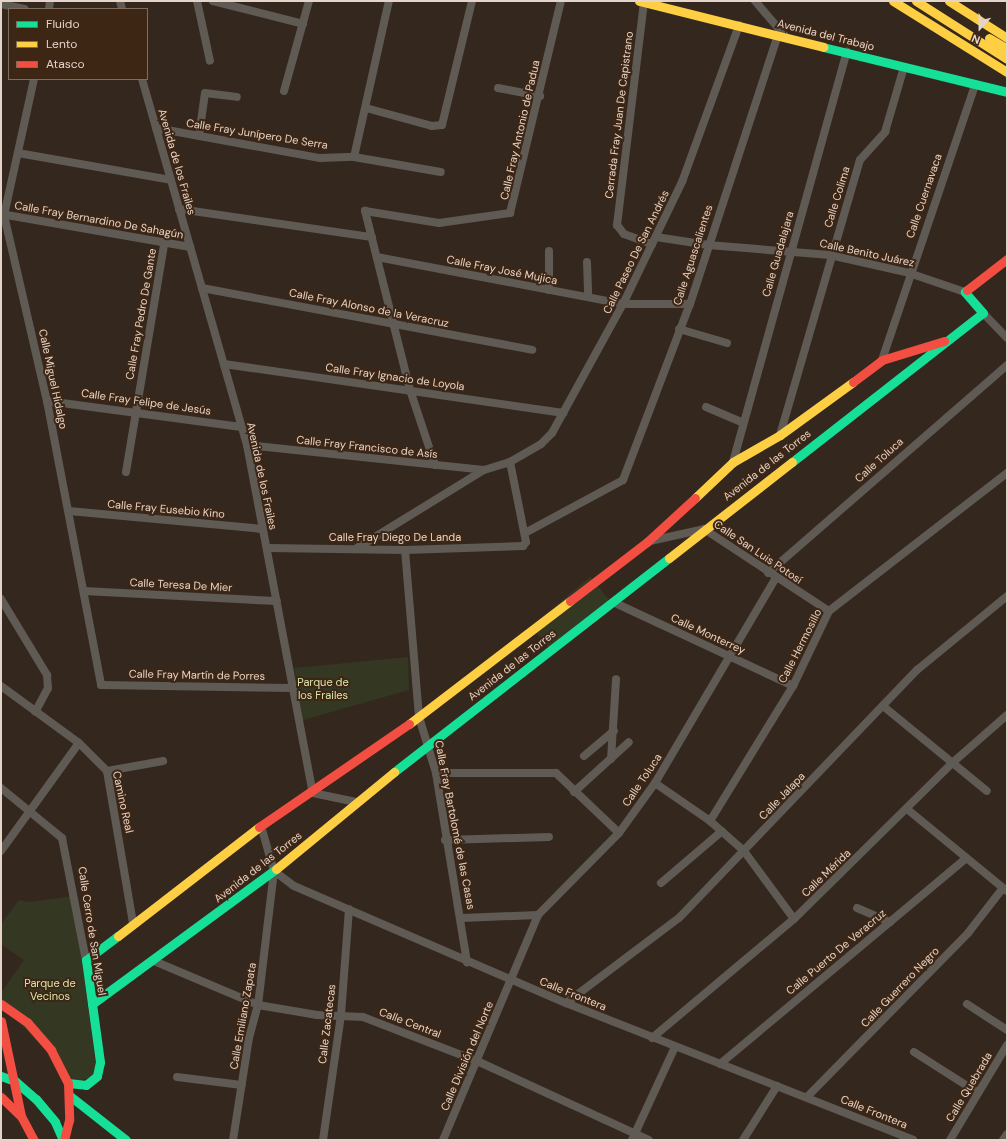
<!DOCTYPE html>
<meta charset="utf-8">
<style>
body{margin:0}
#map{position:relative;width:1008px;height:1141px;overflow:hidden;background:#34271e;font-family:"DM Sans",sans-serif}
div>[style]{position:absolute}
[style*='--x']{left:calc(var(--x)*1px);top:calc(var(--y)*1px);width:calc(var(--w)*1px);rotate:calc(var(--a)*1deg)}
.green>*{inset:0;background:#343822;transform-origin:0 0}
.street>*{height:8px;margin:-4px;padding:0 4px;transform-origin:4px;border-radius:4px;background:#5f5a54}
.fast>*{height:9px;margin:-4.5px;padding:0 4.5px;transform-origin:4.5px;border-radius:4.5px;background:#16e098}
.slow>*{height:9px;margin:-4.5px;padding:0 4.5px;transform-origin:4.5px;border-radius:4.5px;background:#ffcf43}
.jam>*{height:9px;margin:-4.5px;padding:0 4.5px;transform-origin:4.5px;border-radius:4.5px;background:#f24e42}
span{translate:-50% -50%;white-space:nowrap;text-align:center;line-height:1.15;-webkit-text-stroke:4px #3e2614;paint-order:stroke}
.street-label{font-size:11px;color:#e4d4c9}
.park-label{font-size:11px;color:#d5e7ac}
.frame{position:absolute;inset:0;border:2px solid #e4d4c9;pointer-events:none}
.legend{position:absolute;left:8px;top:8px;width:140px;height:72px;box-sizing:border-box;background:#3e2614;border:1px solid #806c5c;margin:0;padding:5px 7px;list-style:none;font-size:12px;color:#e4d4c9}
.legend li{display:flex;align-items:center;gap:8px;height:20px}
.legend b{width:20px;border:1px solid #806c5c}
.north{position:absolute;left:960px;top:8px;width:40px;height:40px;-webkit-text-stroke:3px #3e2614;paint-order:stroke;rotate:201deg;font-size:11px;font-weight:700;line-height:16px;text-align:center;color:#e4d4c9}
.north::after{content:'';display:block;margin:auto;width:14px;height:18px;background:#e4d4c9;clip-path:polygon(50% 0,100% 100%,50% 72%,0 100%)}
</style>
<div id="map">
<div class="green">
<div style="left:590px;top:577px;width:31px;height:77px;rotate:50deg"></div>
<div style="clip-path:polygon(408px 657px,409px 690px,303px 720px,294px 668px)"></div>
<div style="clip-path:polygon(74px 896px,97px 1076px,68px 1083px,62px 1067px,1px 1004px,1px 993px,24px 960px,1px 944px,1px 924px,19px 900px,29px 902px)"></div>
</div>
<div class="street">
<div style="--x:120;--y:1;--w:8;--a:76"></div>
<div style="--x:197;--y:1;--w:61;--a:77.8"></div>
<div style="--x:213;--y:1;--w:93;--a:14.3"></div>
<div style="--x:755;--y:1;--w:46;--a:49.4"></div>
<div style="--x:644;--y:2;--w:225;--a:96.9"></div>
<div style="--x:617;--y:225;--w:11;--a:52"></div>
<div style="--x:624;--y:234;--w:30;--a:20"></div>
<div style="--x:1;--y:4;--w:24;--a:12"></div>
<div style="--x:49;--y:9;--w:8;--a:-83"></div>
<div style="--x:34;--y:79;--w:139;--a:102.4"></div>
<div style="--x:4;--y:215;--w:191;--a:77"></div>
<div style="--x:47;--y:401;--w:289;--a:79.2"></div>
<div style="--x:101;--y:685;--w:192;--a:0.9"></div>
<div style="--x:142;--y:79;--w:381;--a:74"></div>
<div style="--x:247;--y:445;--w:354;--a:79.3"></div>
<div style="--x:313;--y:793;--w:44;--a:11.8"></div>
<div style="--x:498;--y:88;--w:43;--a:10.8"></div>
<div style="--x:284;--y:91;--w:93;--a:-74.5"></div>
<div style="--x:366;--y:108;--w:68;--a:15.3"></div>
<div style="--x:432;--y:126;--w:10;--a:-6"></div>
<div style="--x:442;--y:125;--w:128;--a:-76.4"></div>
<div style="--x:156;--y:128;--w:167;--a:10.4"></div>
<div style="--x:320;--y:158;--w:34;--a:-2"></div>
<div style="--x:354;--y:157;--w:88;--a:9.8"></div>
<div style="--x:199;--y:136;--w:43;--a:-82.1"></div>
<div style="--x:205;--y:93;--w:32;--a:7"></div>
<div style="--x:18;--y:153;--w:155;--a:10"></div>
<div style="--x:354;--y:157;--w:160;--a:-77.4"></div>
<div style="--x:179;--y:209;--w:195;--a:8.3"></div>
<div style="--x:1;--y:214;--w:192;--a:9.9"></div>
<div style="--x:656;--y:237;--w:53;--a:8.7"></div>
<div style="--x:708;--y:245;--w:122;--a:4.7"></div>
<div style="--x:830;--y:255;--w:81;--a:12.8"></div>
<div style="--x:909;--y:273;--w:59;--a:18.7"></div>
<div style="--x:377;--y:257;--w:250;--a:10.8"></div>
<div style="--x:623;--y:304;--w:67;--a:0"></div>
<div style="--x:587;--y:262;--w:35;--a:88"></div>
<div style="--x:202;--y:288;--w:336;--a:10.6"></div>
<div style="--x:549;--y:290;--w:39;--a:-90"></div>
<div style="--x:983;--y:313;--w:35;--a:46"></div>
<div style="--x:679;--y:329;--w:50;--a:16.3"></div>
<div style="--x:882;--y:360;--w:290;--a:-71.3"></div>
<div style="--x:224;--y:364;--w:343;--a:8.2"></div>
<div style="--x:47;--y:401;--w:196;--a:7.6"></div>
<div style="--x:706;--y:407;--w:39;--a:23"></div>
<div style="--x:780;--y:435;--w:286;--a:-73.8"></div>
<div style="--x:860;--y:160;--w:38;--a:-48"></div>
<div style="--x:885;--y:132;--w:68;--a:-73.7"></div>
<div style="--x:247;--y:445;--w:238;--a:6"></div>
<div style="--x:733;--y:462;--w:426;--a:-74.5"></div>
<div style="--x:435;--y:465;--w:79;--a:-108.4"></div>
<div style="--x:410;--y:390;--w:185;--a:-104.1"></div>
<div style="--x:365;--y:211;--w:75;--a:9.2"></div>
<div style="--x:439;--y:223;--w:72;--a:-8"></div>
<div style="--x:510;--y:213;--w:218;--a:-76.5"></div>
<div style="--x:126;--y:472;--w:231;--a:-80.5"></div>
<div style="--x:69;--y:511;--w:194;--a:5.3"></div>
<div style="--x:525;--y:533;--w:111;--a:-28.4"></div>
<div style="--x:623;--y:480;--w:188;--a:-69.2"></div>
<div style="--x:690;--y:304;--w:283;--a:-71.9"></div>
<div style="--x:650;--y:541;--w:55;--a:-12.5"></div>
<div style="--x:704;--y:529;--w:149;--a:33.3"></div>
<div style="--x:268;--y:548;--w:137;--a:0.8"></div>
<div style="--x:405;--y:550;--w:118;--a:-1.9"></div>
<div style="--x:523;--y:546;--w:5;--a:-53"></div>
<div style="--x:526;--y:542;--w:82;--a:-101.3"></div>
<div style="--x:357;--y:548;--w:149;--a:-31.6"></div>
<div style="--x:484;--y:470;--w:27;--a:-17"></div>
<div style="--x:510;--y:462;--w:36;--a:-30"></div>
<div style="--x:541;--y:444;--w:16;--a:-45"></div>
<div style="--x:552;--y:433;--w:147;--a:-61.2"></div>
<div style="--x:623;--y:304;--w:136;--a:-64.2"></div>
<div style="--x:682;--y:182;--w:167;--a:-70"></div>
<div style="--x:405;--y:550;--w:168;--a:85.2"></div>
<div style="--x:419;--y:717;--w:59;--a:73.1"></div>
<div style="--x:436;--y:773;--w:192;--a:80.7"></div>
<div style="--x:768;--y:573;--w:317;--a:-41"></div>
<div style="--x:84;--y:591;--w:193;--a:3"></div>
<div style="--x:1;--y:599;--w:89;--a:58.8"></div>
<div style="--x:47;--y:675;--w:13;--a:86"></div>
<div style="--x:48;--y:688;--w:27;--a:118"></div>
<div style="--x:613;--y:602;--w:199;--a:25"></div>
<div style="--x:1;--y:686;--w:97;--a:36.2"></div>
<div style="--x:79;--y:743;--w:40;--a:45"></div>
<div style="--x:107;--y:771;--w:154;--a:80.3"></div>
<div style="--x:883;--y:706;--w:134;--a:39.3"></div>
<div style="--x:584;--y:756;--w:39;--a:-40"></div>
<div style="--x:611;--y:759;--w:80;--a:-86.4"></div>
<div style="--x:107;--y:771;--w:57;--a:-10.1"></div>
<div style="--x:436;--y:773;--w:120;--a:0"></div>
<div style="--x:556;--y:773;--w:87;--a:43.6"></div>
<div style="--x:655;--y:783;--w:67;--a:34.6"></div>
<div style="--x:710;--y:821;--w:45;--a:41.4"></div>
<div style="--x:744;--y:851;--w:84;--a:53.7"></div>
<div style="--x:1;--y:788;--w:79;--a:39.3"></div>
<div style="--x:62;--y:838;--w:124;--a:78.9"></div>
<div style="--x:574;--y:792;--w:74;--a:-42.3"></div>
<div style="--x:907;--y:809;--w:129;--a:39.4"></div>
<div style="--x:710;--y:821;--w:158;--a:-58.4"></div>
<div style="--x:793;--y:686;--w:83;--a:-64.4"></div>
<div style="--x:829;--y:611;--w:225;--a:-37.8"></div>
<div style="--x:261;--y:826;--w:47;--a:73.9"></div>
<div style="--x:274;--y:871;--w:25;--a:37"></div>
<div style="--x:294;--y:886;--w:296;--a:23.3"></div>
<div style="--x:566;--y:1003;--w:373;--a:21.5"></div>
<div style="--x:445;--y:840;--w:104;--a:-1.7"></div>
<div style="--x:1;--y:851;--w:133;--a:-54.2"></div>
<div style="--x:661;--y:883;--w:80;--a:-40.4"></div>
<div style="--x:857;--y:908;--w:36;--a:23"></div>
<div style="--x:462;--y:918;--w:76;--a:-2.3"></div>
<div style="--x:154;--y:961;--w:113;--a:22.9"></div>
<div style="--x:258;--y:1005;--w:60;--a:9.6"></div>
<div style="--x:317;--y:1015;--w:46;--a:2.5"></div>
<div style="--x:363;--y:1017;--w:122;--a:21.1"></div>
<div style="--x:477;--y:1061;--w:189;--a:24.7"></div>
<div style="--x:566;--y:1003;--w:141;--a:-37"></div>
<div style="--x:679;--y:918;--w:344;--a:-46.2"></div>
<div style="--x:917;--y:670;--w:117;--a:-39.4"></div>
<div style="--x:967;--y:1004;--w:48;--a:33"></div>
<div style="--x:652;--y:1038;--w:185;--a:-40"></div>
<div style="--x:794;--y:919;--w:221;--a:-44.6"></div>
<div style="--x:951;--y:764;--w:74;--a:-41.2"></div>
<div style="--x:914;--y:1052;--w:76;--a:32.6"></div>
<div style="--x:720;--y:1064;--w:321;--a:-39.9"></div>
<div style="--x:177;--y:1077;--w:65;--a:7"></div>
<div style="--x:807;--y:1097;--w:230;--a:-45.5"></div>
<div style="--x:968;--y:933;--w:57;--a:-52.1"></div>
<div style="--x:233;--y:1140;--w:103;--a:-81.1"></div>
<div style="--x:249;--y:1038;--w:34;--a:-75"></div>
<div style="--x:258;--y:1005;--w:135;--a:-83.2"></div>
<div style="--x:323;--y:1140;--w:126;--a:-81.8"></div>
<div style="--x:341;--y:1015;--w:106;--a:-85.7"></div>
<div style="--x:443;--y:1140;--w:244;--a:-67.1"></div>
<div style="--x:538;--y:915;--w:115;--a:-45.4"></div>
<div style="--x:619;--y:833;--w:62;--a:-54.2"></div>
<div style="--x:655;--y:783;--w:237;--a:-59.5"></div>
<div style="--x:632;--y:1140;--w:102;--a:-65.2"></div>
<div style="--x:743;--y:1140;--w:64;--a:-57.8"></div>
<div style="--x:950;--y:1140;--w:111;--a:-59"></div>
<div style="--x:1003;--y:1140;--w:7;--a:-56"></div>
</div>
<div class="fast">
<div style="--x:823;--y:47;--w:189;--a:13.7"></div>
<div style="--x:792;--y:462;--w:242;--a:-38"></div>
<div style="--x:983;--y:313;--w:28;--a:-131"></div>
<div style="--x:965;--y:292;--w:3;--a:-45"></div>
<div style="--x:394;--y:772;--w:348;--a:-37.9"></div>
<div style="--x:92;--y:1004;--w:228;--a:-36.3"></div>
<div style="--x:1;--y:1076;--w:15;--a:20"></div>
<div style="--x:15;--y:1081;--w:28;--a:41"></div>
<div style="--x:36;--y:1099;--w:30;--a:50"></div>
<div style="--x:55;--y:1122;--w:20;--a:66"></div>
<div style="--x:68;--y:1083;--w:18;--a:6"></div>
<div style="--x:86;--y:1085;--w:14;--a:-39"></div>
<div style="--x:97;--y:1076;--w:14;--a:-78"></div>
<div style="--x:100;--y:1062;--w:103;--a:-97.8"></div>
<div style="--x:86;--y:960;--w:40;--a:-37"></div>
<div style="--x:70;--y:1096;--w:71;--a:38.2"></div>
</div>
<div class="slow">
<div style="--x:639;--y:1;--w:190;--a:14"></div>
<div style="--x:893;--y:1;--w:134;--a:31.9"></div>
<div style="--x:916;--y:1;--w:108;--a:32.5"></div>
<div style="--x:949;--y:1;--w:69;--a:32.5"></div>
<div style="--x:989;--y:38;--w:21;--a:31"></div>
<div style="--x:695;--y:498;--w:52;--a:-43.5"></div>
<div style="--x:733;--y:462;--w:54;--a:-29.9"></div>
<div style="--x:780;--y:435;--w:90;--a:-36"></div>
<div style="--x:669;--y:558;--w:156;--a:-38"></div>
<div style="--x:409;--y:724;--w:203;--a:-37.4"></div>
<div style="--x:276;--y:869;--w:153;--a:-39.4"></div>
<div style="--x:118;--y:936;--w:178;--a:-37.7"></div>
</div>
<div class="jam">
<div style="--x:967;--y:290;--w:51;--a:-37.8"></div>
<div style="--x:853;--y:382;--w:36;--a:-37"></div>
<div style="--x:882;--y:360;--w:65;--a:-17"></div>
<div style="--x:570;--y:601;--w:97;--a:-37.5"></div>
<div style="--x:647;--y:542;--w:65;--a:-42.5"></div>
<div style="--x:259;--y:827;--w:182;--a:-34.5"></div>
<div style="--x:1;--y:1004;--w:32;--a:35"></div>
<div style="--x:27;--y:1022;--w:37;--a:49"></div>
<div style="--x:51;--y:1050;--w:37;--a:63"></div>
<div style="--x:68;--y:1083;--w:37;--a:88"></div>
<div style="--x:69;--y:1120;--w:21;--a:104"></div>
<div style="--x:1;--y:1021;--w:97;--a:78.1"></div>
<div style="--x:1;--y:1097;--w:28;--a:44"></div>
<div style="--x:21;--y:1116;--w:27;--a:62"></div>
</div>
<div class="street-label">
<span style="left:826px;top:35px;rotate:14deg">Avenida del Trabajo</span>
<span style="left:619px;top:115px;rotate:-83deg">Cerrada Fray Juan De Capistrano</span>
<span style="left:520px;top:130px;rotate:-77deg">Calle Fray Antonio de Padua</span>
<span style="left:257px;top:134px;rotate:9deg">Calle Fray Junípero De Serra</span>
<span style="left:177px;top:162px;rotate:74deg">Avenida de los Frailes</span>
<span style="left:924px;top:196px;rotate:-71deg">Calle Cuernavaca</span>
<span style="left:837px;top:197px;rotate:-73deg">Calle Colima</span>
<span style="left:99px;top:220px;rotate:10deg">Calle Fray Bernardino De Sahagún</span>
<span style="left:636px;top:252px;rotate:-64deg">Calle Paseo De San Andrés</span>
<span style="left:867px;top:253px;rotate:12deg">Calle Benito Juárez</span>
<span style="left:778px;top:254px;rotate:-74deg">Calle Guadalajara</span>
<span style="left:693px;top:255px;rotate:-72deg">Calle Aguascalientes</span>
<span style="left:502px;top:270px;rotate:11deg">Calle Fray José Mujica</span>
<span style="left:369px;top:308px;rotate:11deg">Calle Fray Alonso de la Veracruz</span>
<span style="left:141px;top:314px;rotate:-80deg">Calle Fray Pedro De Gante</span>
<span style="left:395px;top:377px;rotate:8deg">Calle Fray Ignacio de Loyola</span>
<span style="left:53px;top:379px;rotate:78deg">Calle Miguel Hidalgo</span>
<span style="left:146px;top:402px;rotate:8deg">Calle Fray Felipe de Jesús</span>
<span style="left:367px;top:447px;rotate:6deg">Calle Fray Francisco de Asís</span>
<span style="left:879px;top:460px;rotate:-42deg">Calle Toluca</span>
<span style="left:767px;top:465px;rotate:-38deg">Avenida de las Torres</span>
<span style="left:262px;top:476px;rotate:78deg">Avenida de los Frailes</span>
<span style="left:166px;top:509px;rotate:5deg">Calle Fray Eusebio Kino</span>
<span style="left:395px;top:537px">Calle Fray Diego De Landa</span>
<span style="left:758px;top:552px;rotate:34deg">Calle San Luis Potosí</span>
<span style="left:181px;top:585px;rotate:3deg">Calle Teresa De Mier</span>
<span style="left:708px;top:634px;rotate:25deg">Calle Monterrey</span>
<span style="left:800px;top:646px;rotate:-63deg">Calle Hermosillo</span>
<span style="left:512px;top:665px;rotate:-38deg">Avenida de las Torres</span>
<span style="left:197px;top:675px;rotate:1deg">Calle Fray Martín de Porres</span>
<span style="left:642px;top:780px;rotate:-56deg">Calle Toluca</span>
<span style="left:782px;top:796px;rotate:-46deg">Calle Jalapa</span>
<span style="left:123px;top:802px;rotate:78deg">Camino Real</span>
<span style="left:455px;top:825px;rotate:79deg">Calle Fray Bartolomé de las Casas</span>
<span style="left:258px;top:867px;rotate:-38deg">Avenida de las Torres</span>
<span style="left:826px;top:873px;rotate:-44deg">Calle Mérida</span>
<span style="left:92px;top:931px;rotate:81deg">Calle Cerro de San Miguel</span>
<span style="left:836px;top:952px;rotate:-40deg">Calle Puerto De Veracruz</span>
<span style="left:900px;top:987px;rotate:-46deg">Calle Guerrero Negro</span>
<span style="left:573px;top:994px;rotate:22deg">Calle Frontera</span>
<span style="left:243px;top:1016px;rotate:-80deg">Calle Emiliano Zapata</span>
<span style="left:410px;top:1023px;rotate:21deg">Calle Central</span>
<span style="left:327px;top:1024px;rotate:-83deg">Calle Zacatecas</span>
<span style="left:467px;top:1056px;rotate:-67deg">Calle División del Norte</span>
<span style="left:969px;top:1087px;rotate:-59deg">Calle Quebrada</span>
<span style="left:874px;top:1112px;rotate:22deg">Calle Frontera</span>
</div>
<div class="park-label">
<span style="left:323px;top:689px">Parque de<br>los Frailes</span>
<span style="left:50px;top:990px">Parque de<br>Vecinos</span>
</div>
<div class="frame"></div>
<ul class="legend">
<li><b style="height:5px;background:#16e098"></b>Fluido</li>
<li><b style="height:5px;background:#ffcf43"></b>Lento</li>
<li><b style="height:5px;background:#f24e42"></b>Atasco</li>
</ul>
<div class="north">N</div>
</div>
